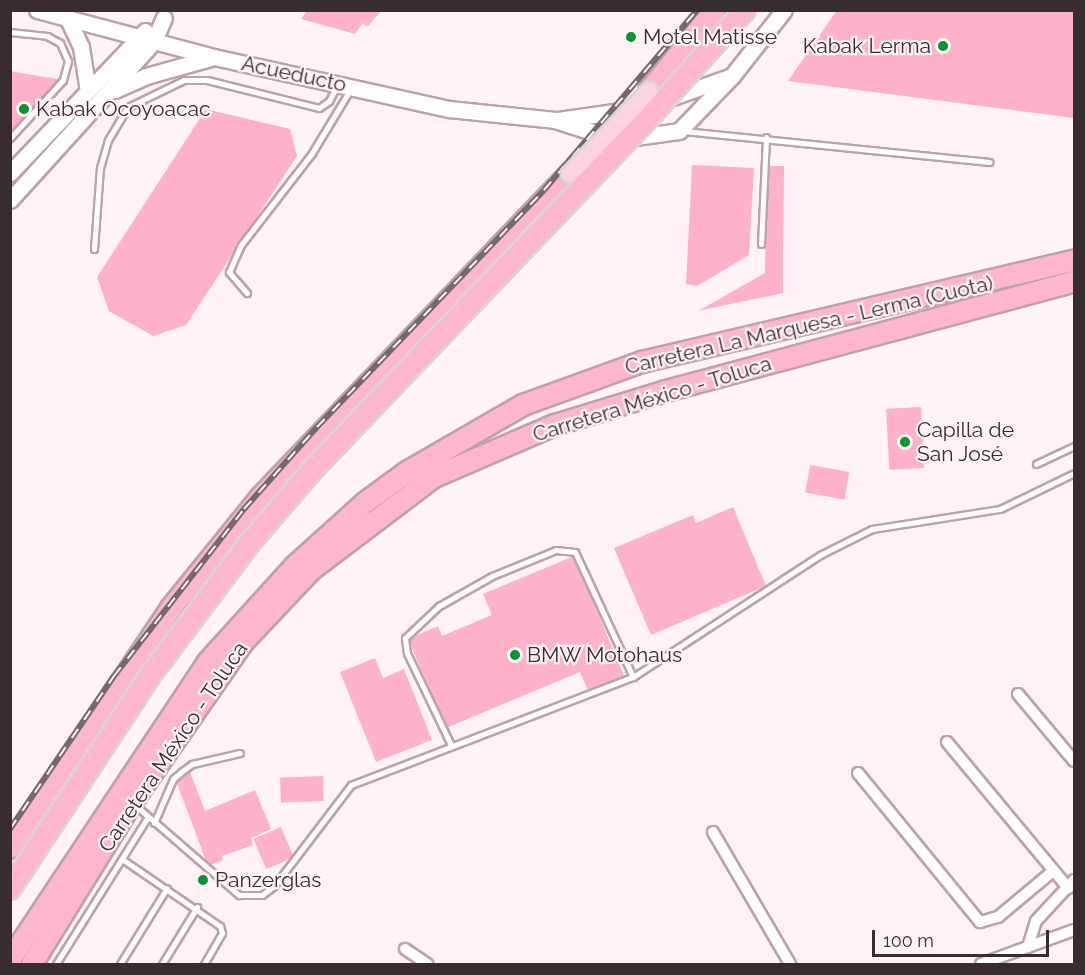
<!DOCTYPE html>
<meta charset="utf-8">
<style>
body{margin:0}
#map{position:relative;width:1085px;height:975px;overflow:hidden;background:#fff3f6;font-family:Raleway,sans-serif}
div>[style]{position:absolute}
[style*='--x']{left:calc(var(--x)*1px);top:calc(var(--y)*1px);width:calc(var(--w)*1px);rotate:calc(var(--a)*1deg)}
.building>*{inset:0;background:#feb2ca;transform-origin:0 0}
.roads{filter:drop-shadow(2px 0 #bea2aa) drop-shadow(-2px 0 #bea2aa) drop-shadow(0 2px #bea2aa) drop-shadow(0 -2px #bea2aa)}
.lane>*{height:5px;margin:-2.5px;padding:0 2.5px;transform-origin:2.5px;border-radius:2.5px;background:#fff}
.street>*{height:10px;margin:-5px;padding:0 5px;transform-origin:5px;border-radius:5px;background:#fff}
.secondary>*{height:15px;margin:-7.5px;padding:0 7.5px;transform-origin:7.5px;border-radius:7.5px;background:#fff}
.highway>*{height:20px;margin:-10px;padding:0 10px;transform-origin:10px;border-radius:10px;background:#feb6cc}
.rail>*{height:6px;margin-top:-3px;transform-origin:0;background:repeating-linear-gradient(90deg,#fff3f6 0 11px,#74696c 0 22px);box-sizing:border-box;border-block:2px solid #74696c}
.bridges{filter:drop-shadow(2px 0 #d7d5d5) drop-shadow(-2px 0 #d7d5d5) drop-shadow(0 2px #d7d5d5) drop-shadow(0 -2px #d7d5d5)}
.primary-bridge>*{height:16px;margin:-8px;padding:0 8px;transform-origin:8px;border-radius:8px;background:#fed3e0}
.highway-bridge>*{height:20px;margin:-10px;padding:0 10px;transform-origin:10px;border-radius:10px;background:#feb6cc}
.dots>*{width:16px;height:16px;translate:-50% -50%;box-sizing:border-box;border:3px solid #fff3f6;border-radius:50%}
span{translate:-50% -50%;white-space:nowrap;text-align:center;line-height:1.15;-webkit-text-stroke:4.5px #fff3f6;paint-order:stroke}
.poi-label{font-size:21px;color:#372c2f}
.left{translate:0 -50%;text-align:left}
.right{translate:-100% -50%;text-align:right}
.street-label{font-size:21px;color:#372c2f}
.frame{position:absolute;inset:0;border:12px solid #372c2f;pointer-events:none}
.scale{position:absolute;left:872px;top:930px;width:177px;height:27px;box-sizing:border-box;border:3px solid #372c2f;border-top:0;padding-left:8px;font-size:18px;line-height:21px;white-space:nowrap;color:#372c2f;-webkit-text-stroke:4px #fff3f6;paint-order:stroke}
</style>
<div id="map">
<div class="building">
<div style="clip-path:polygon(307px 10px,382px 10px,367px 27px,363px 23px,355px 34px,301px 19px)"></div>
<div style="clip-path:polygon(837px 10px,1074px 10px,1074px 118px,788px 81px)"></div>
<div style="clip-path:polygon(10px 71px,63px 80px,10px 138px)"></div>
<div style="clip-path:polygon(206px 109px,290px 129px,297px 156px,186px 325px,153px 336px,109px 311px,97px 277px)"></div>
<div style="clip-path:polygon(692px 165px,754px 168px,749px 255px,697px 286px,686px 284px)"></div>
<div style="clip-path:polygon(766px 166px,784px 166px,783px 293px,698px 311px,765px 273px)"></div>
<div style="left:921px;top:407px;width:61px;height:35px;rotate:87deg"></div>
<div style="left:810px;top:465px;width:40px;height:28px;rotate:10deg"></div>
<div style="clip-path:polygon(733px 507px,766px 586px,651px 635px,614px 548px,693px 515px,696px 523px)"></div>
<div style="clip-path:polygon(574px 556px,624px 676px,588px 691px,580px 672px,446px 728px,408px 639px,438px 626px,442px 636px,492px 615px,483px 594px)"></div>
<div style="clip-path:polygon(375px 658px,383px 678px,404px 669px,432px 740px,376px 762px,340px 672px)"></div>
<div style="clip-path:polygon(190px 772px,205px 811px,255px 790px,271px 829px,251px 838px,253px 845px,222px 856px,223px 860px,208px 866px,175px 778px)"></div>
<div style="left:323px;top:776px;width:25px;height:43px;rotate:88deg"></div>
<div style="left:281px;top:827px;width:33px;height:30px;rotate:67deg"></div>
</div>
<div class="roads">
<div class="lane">
<div style="--x:10;--y:32;--w:37;--a:6"></div>
<div style="--x:47;--y:36;--w:15;--a:28"></div>
<div style="--x:60;--y:43;--w:20;--a:66"></div>
<div style="--x:68;--y:61;--w:20;--a:105"></div>
<div style="--x:63;--y:80;--w:79;--a:132.4"></div>
<div style="--x:684;--y:131;--w:307;--a:5.8"></div>
<div style="--x:761;--y:244;--w:107;--a:-87.3"></div>
<div style="--x:94;--y:249;--w:81;--a:-85.8"></div>
<div style="--x:100;--y:168;--w:29;--a:-74"></div>
<div style="--x:108;--y:140;--w:39;--a:-59"></div>
<div style="--x:128;--y:107;--w:62;--a:-25.7"></div>
<div style="--x:184;--y:80;--w:23;--a:0"></div>
<div style="--x:207;--y:80;--w:115;--a:14"></div>
<div style="--x:319;--y:108;--w:12;--a:-35"></div>
<div style="--x:329;--y:101;--w:16;--a:-63"></div>
<div style="--x:247;--y:293;--w:28;--a:-131"></div>
<div style="--x:229;--y:272;--w:30;--a:-66"></div>
<div style="--x:241;--y:245;--w:116;--a:-52.3"></div>
<div style="--x:312;--y:153;--w:74;--a:-58.9"></div>
<div style="--x:1036;--y:464;--w:42;--a:-25.3"></div>
<div style="--x:451;--y:745;--w:102;--a:-115.6"></div>
<div style="--x:407;--y:653;--w:15;--a:-98"></div>
<div style="--x:405;--y:638;--w:47;--a:-43.3"></div>
<div style="--x:439;--y:606;--w:61;--a:-29.5"></div>
<div style="--x:492;--y:576;--w:69;--a:-22.1"></div>
<div style="--x:556;--y:550;--w:19;--a:6"></div>
<div style="--x:575;--y:552;--w:138;--a:65.1"></div>
<div style="--x:633;--y:677;--w:223;--a:-33.1"></div>
<div style="--x:820;--y:555;--w:58;--a:-26.6"></div>
<div style="--x:872;--y:529;--w:130;--a:-8.9"></div>
<div style="--x:1000;--y:509;--w:82;--a:-25.9"></div>
<div style="--x:135;--y:805;--w:138;--a:40.9"></div>
<div style="--x:239;--y:895;--w:23;--a:0"></div>
<div style="--x:262;--y:895;--w:15;--a:-37"></div>
<div style="--x:274;--y:886;--w:127;--a:-52.7"></div>
<div style="--x:351;--y:785;--w:302;--a:-21"></div>
<div style="--x:154;--y:823;--w:48;--a:-66.6"></div>
<div style="--x:173;--y:779;--w:11;--a:-41"></div>
<div style="--x:181;--y:772;--w:14;--a:-36"></div>
<div style="--x:192;--y:764;--w:49;--a:-12.9"></div>
<div style="--x:122;--y:859;--w:119;--a:34.4"></div>
<div style="--x:220;--y:926;--w:7;--a:74"></div>
<div style="--x:222;--y:933;--w:36;--a:120"></div>
<div style="--x:56;--y:964;--w:173;--a:-58"></div>
<div style="--x:120;--y:964;--w:89;--a:-58.3"></div>
<div style="--x:162;--y:964;--w:67;--a:-58.4"></div>
</div>
<div class="street">
<div style="--x:1018;--y:694;--w:87;--a:50.1"></div>
<div style="--x:947;--y:742;--w:190;--a:50.3"></div>
<div style="--x:858;--y:773;--w:193;--a:50.7"></div>
<div style="--x:980;--y:922;--w:19;--a:-16"></div>
<div style="--x:998;--y:917;--w:72;--a:-39.9"></div>
<div style="--x:713;--y:832;--w:153;--a:59.7"></div>
<div style="--x:1028;--y:947;--w:27;--a:-73"></div>
<div style="--x:1036;--y:921;--w:56;--a:-47.2"></div>
<div style="--x:405;--y:949;--w:27;--a:34"></div>
<div style="--x:981;--y:964;--w:99;--a:-20.1"></div>
</div>
<div class="secondary">
<div style="--x:37;--y:10;--w:183;--a:14.9"></div>
<div style="--x:214;--y:57;--w:241;--a:12.5"></div>
<div style="--x:449;--y:109;--w:107;--a:5.9"></div>
<div style="--x:555;--y:120;--w:46;--a:17.7"></div>
<div style="--x:599;--y:134;--w:29;--a:8"></div>
<div style="--x:628;--y:138;--w:51;--a:-7.8"></div>
<div style="--x:679;--y:131;--w:76;--a:-46.1"></div>
<div style="--x:732;--y:76;--w:84;--a:-51.8"></div>
<div style="--x:68;--y:19;--w:31;--a:65"></div>
<div style="--x:81;--y:47;--w:45;--a:81"></div>
<div style="--x:115;--y:90;--w:34;--a:-24"></div>
<div style="--x:146;--y:76;--w:67;--a:-15.5"></div>
<div style="--x:667;--y:99;--w:66;--a:-19.5"></div>
<div style="--x:558;--y:120;--w:78;--a:-8.1"></div>
<div style="--x:10;--y:173;--w:196;--a:-46.4"></div>
<div style="--x:10;--y:200;--w:215;--a:-47.8"></div>
<div style="--x:154;--y:41;--w:25;--a:-67"></div>
</div>
<div class="highway">
<div style="--x:649;--y:91;--w:104;--a:-50.8"></div>
<div style="--x:10;--y:848;--w:289;--a:-56.1"></div>
<div style="--x:171;--y:608;--w:141;--a:-51"></div>
<div style="--x:260;--y:498;--w:448;--a:-46.3"></div>
<div style="--x:10;--y:960;--w:356;--a:-56.4"></div>
<div style="--x:207;--y:663;--w:131;--a:-47.8"></div>
<div style="--x:295;--y:566;--w:96;--a:-42"></div>
<div style="--x:366;--y:502;--w:51;--a:-36.2"></div>
<div style="--x:407;--y:472;--w:134;--a:-30"></div>
<div style="--x:523;--y:405;--w:127;--a:-19.9"></div>
<div style="--x:642;--y:362;--w:444;--a:-13.2"></div>
<div style="--x:32;--y:964;--w:190;--a:-58.3"></div>
<div style="--x:132;--y:802;--w:195;--a:-55.2"></div>
<div style="--x:243;--y:642;--w:99;--a:-46.6"></div>
<div style="--x:311;--y:570;--w:154;--a:-37.1"></div>
<div style="--x:434;--y:477;--w:132;--a:-23.3"></div>
<div style="--x:555;--y:425;--w:116;--a:-17"></div>
<div style="--x:666;--y:391;--w:422;--a:-15"></div>
</div>
</div>
<div class="rail">
<div style="--x:10;--y:829;--w:185;--a:-55.8"></div>
<div style="--x:114;--y:676;--w:212;--a:-52.1"></div>
<div style="--x:244;--y:509;--w:110;--a:-48.3"></div>
<div style="--x:317;--y:427;--w:328;--a:-46.2"></div>
<div style="--x:544;--y:190;--w:236;--a:-49.6"></div>
</div>
<div class="bridges">
<div class="primary-bridge">
<div style="--x:570;--y:174;--w:115;--a:-46.4"></div>
</div>
<div class="highway-bridge">
<div style="--x:10;--y:889;--w:254;--a:-56.7"></div>
<div style="--x:149;--y:677;--w:165;--a:-53.1"></div>
<div style="--x:248;--y:545;--w:104;--a:-49.3"></div>
<div style="--x:316;--y:466;--w:488;--a:-46.3"></div>
<div style="--x:653;--y:113;--w:138;--a:-48.2"></div>
</div>
</div>
<div class="dots">
<div style="left:631px;top:37px;background:#009730"></div>
<div style="left:943px;top:46px;background:#009730"></div>
<div style="left:24px;top:109px;background:#009730"></div>
<div style="left:905px;top:442px;background:#009730"></div>
<div style="left:515px;top:655px;background:#009730"></div>
<div style="left:203px;top:880px;background:#009730"></div>
</div>
<div class="poi-label">
<span class="left" style="left:643px;top:37px">Motel Matisse</span>
<span class="right" style="left:931px;top:46px">Kabak Lerma</span>
<span class="left" style="left:36px;top:109px">Kabak Ocoyoacac</span>
<span class="left" style="left:917px;top:442px">Capilla de<br>San José</span>
<span class="left" style="left:527px;top:655px">BMW Motohaus</span>
<span class="left" style="left:215px;top:880px">Panzerglas</span>
</div>
<div class="street-label">
<span style="left:294px;top:74px;rotate:12deg">Acueducto</span>
<span style="left:809px;top:325px;rotate:-13deg">Carretera La Marquesa - Lerma (Cuota)</span>
<span style="left:652px;top:399px;rotate:-17deg">Carretera México - Toluca</span>
<span style="left:173px;top:747px;rotate:-56deg">Carretera México - Toluca</span>
</div>
<div class="frame"></div>
<div class="scale">100 m</div>
</div>
